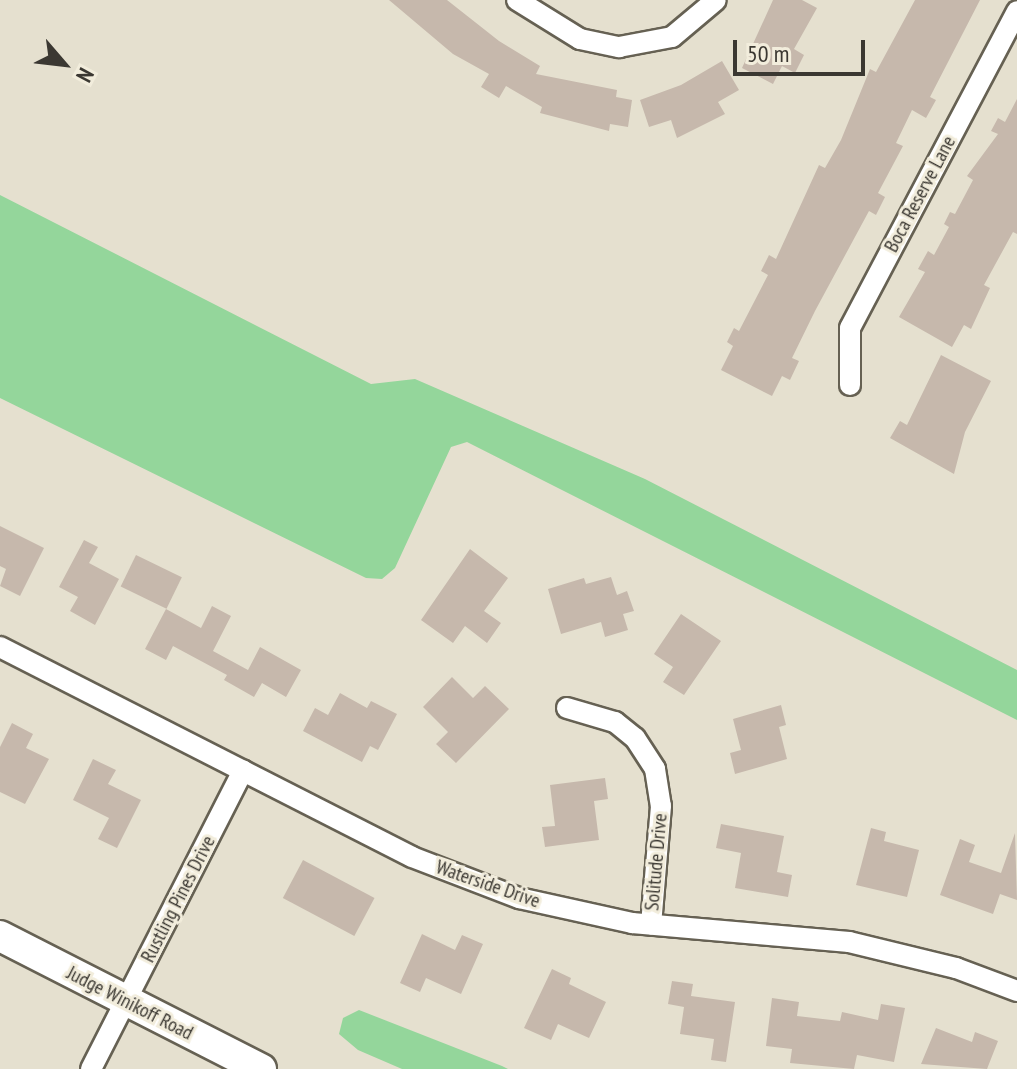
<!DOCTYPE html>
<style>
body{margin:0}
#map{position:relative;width:1017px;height:1069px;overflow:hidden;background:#e5e0cf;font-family:"PT Sans Narrow",sans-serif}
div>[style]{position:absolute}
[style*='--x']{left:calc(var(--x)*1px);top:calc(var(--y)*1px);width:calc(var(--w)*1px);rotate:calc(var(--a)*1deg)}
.water>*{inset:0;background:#94d69b}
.building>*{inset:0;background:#c6b8ac;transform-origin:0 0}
.roads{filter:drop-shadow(2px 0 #666153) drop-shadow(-2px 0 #666153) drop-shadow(0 2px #666153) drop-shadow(0 -2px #666153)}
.street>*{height:20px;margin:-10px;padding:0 10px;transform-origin:10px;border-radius:10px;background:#fff}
.secondary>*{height:30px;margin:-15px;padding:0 15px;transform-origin:15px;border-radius:15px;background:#fff}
span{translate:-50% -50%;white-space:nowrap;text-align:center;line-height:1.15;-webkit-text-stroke:6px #f2eddc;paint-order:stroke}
.street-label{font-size:20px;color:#3b3832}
.north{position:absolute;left:24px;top:24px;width:80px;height:80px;-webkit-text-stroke:6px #f2eddc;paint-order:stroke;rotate:118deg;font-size:22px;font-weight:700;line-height:32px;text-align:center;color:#3b3832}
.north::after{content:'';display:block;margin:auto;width:28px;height:36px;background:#3b3832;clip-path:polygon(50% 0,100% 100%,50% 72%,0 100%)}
.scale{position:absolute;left:733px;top:40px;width:132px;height:36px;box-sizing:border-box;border:4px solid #3b3832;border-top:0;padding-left:10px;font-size:24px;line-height:28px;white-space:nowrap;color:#3b3832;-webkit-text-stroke:6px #f2eddc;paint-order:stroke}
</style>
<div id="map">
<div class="water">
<div style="clip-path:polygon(0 195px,371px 384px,415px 379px,645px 479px,1017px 670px,1017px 720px,467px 442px,451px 447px,395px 568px,382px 579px,366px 578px,0 398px)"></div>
<div style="clip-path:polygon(359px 1010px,502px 1066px,508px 1069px,402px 1069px,358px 1050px,339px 1034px,343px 1018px)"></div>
</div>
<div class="building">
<div style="clip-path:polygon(389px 0,447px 0,499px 41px,540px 66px,536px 74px,617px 90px,616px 97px,632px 100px,628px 127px,610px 124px,609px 131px,540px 113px,542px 107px,506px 86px,499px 98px,481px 87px,489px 74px,453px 54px)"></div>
<div style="clip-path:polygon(773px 0,802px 0,817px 8px,794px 49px,804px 55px,795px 73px,782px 66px,773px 84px,742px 68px)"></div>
<div style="clip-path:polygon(915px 0,980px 0,930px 97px,936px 100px,926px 118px,912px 110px,896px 143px,903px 146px,878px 193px,885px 197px,876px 215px,869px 211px,815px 311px,792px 358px,799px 361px,790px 380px,782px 376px,772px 396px,721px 370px,733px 346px,727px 342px,734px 328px,739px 331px,768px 275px,761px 271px,769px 255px,776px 259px,819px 165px,825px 168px,841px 140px,870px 69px,876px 72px)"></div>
<div style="clip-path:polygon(722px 61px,739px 90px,718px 102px,725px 114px,677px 138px,671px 120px,649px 127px,640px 100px,681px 85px)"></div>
<div style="clip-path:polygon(1017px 99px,1017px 234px,1013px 232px,984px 285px,990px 288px,971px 329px,964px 325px,952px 347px,899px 317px,925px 272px,918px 269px,928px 251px,934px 255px,949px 227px,944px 224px,950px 212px,955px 214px,973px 180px,967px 176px,998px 134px,991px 131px,998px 118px,1005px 122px)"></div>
<div style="clip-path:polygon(941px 355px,991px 381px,965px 432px,954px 474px,890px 438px,900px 421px,907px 425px)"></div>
<div style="clip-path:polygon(0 526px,44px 548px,20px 596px,0 586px,6px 569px,0 566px)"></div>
<div style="clip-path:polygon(84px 540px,98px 547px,89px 563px,119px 579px,95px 625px,70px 611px,78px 597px,59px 587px)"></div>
<div style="clip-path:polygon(470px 549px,508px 578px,484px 611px,501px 623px,487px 643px,465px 626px,453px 643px,421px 620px)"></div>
<div style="left:136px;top:555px;width:51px;height:35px;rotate:26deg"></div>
<div style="clip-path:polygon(611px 577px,617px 595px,627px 591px,634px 611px,623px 614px,628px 630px,605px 637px,601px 622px,561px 634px,548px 589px,584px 578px,586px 584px)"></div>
<div style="clip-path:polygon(212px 606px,231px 616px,213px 651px,248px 670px,260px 647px,301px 670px,286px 697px,262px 683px,254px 697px,224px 680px,227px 675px,173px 646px,166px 660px,145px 649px,166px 609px,201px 628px)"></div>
<div style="clip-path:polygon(681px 614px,721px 641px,684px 695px,663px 682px,673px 667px,654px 654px)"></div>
<div style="clip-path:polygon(452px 677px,473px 698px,485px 686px,509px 709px,456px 763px,436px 744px,448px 732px,423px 707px)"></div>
<div style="clip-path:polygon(340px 693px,367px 708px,371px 701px,397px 714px,378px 750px,370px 746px,362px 762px,303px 731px,315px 708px,328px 715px)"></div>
<div style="clip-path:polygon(781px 705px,786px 725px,779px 727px,787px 759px,735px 774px,730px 753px,741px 750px,733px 719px)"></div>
<div style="clip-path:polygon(12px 723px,33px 734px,26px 748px,49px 759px,25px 804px,0 792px,0 747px)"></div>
<div style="clip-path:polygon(93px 759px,116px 770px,108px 784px,141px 800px,117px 848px,98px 839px,109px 818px,73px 800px)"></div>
<div style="clip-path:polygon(605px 778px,608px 799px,594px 801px,599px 840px,545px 847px,542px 827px,555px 826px,550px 785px)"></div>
<div style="clip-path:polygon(721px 824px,784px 836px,777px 872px,792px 875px,788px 897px,735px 888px,741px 853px,716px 848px)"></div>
<div style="clip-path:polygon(871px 828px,886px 832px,884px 841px,919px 850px,907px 897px,856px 885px)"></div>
<div style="clip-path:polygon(1015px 833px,1017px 900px,1000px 894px,993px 914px,940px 895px,960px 839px,975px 845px,969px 862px,1001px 873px)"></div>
<div style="left:303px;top:860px;width:81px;height:43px;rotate:28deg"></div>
<div style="clip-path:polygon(422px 934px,455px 950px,462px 935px,483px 944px,461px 994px,426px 978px,420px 992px,400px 983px)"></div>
<div style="clip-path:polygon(552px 969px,571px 978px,569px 984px,606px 1002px,589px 1038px,558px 1024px,551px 1040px,524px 1028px)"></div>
<div style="clip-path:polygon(672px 981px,693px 984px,691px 996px,735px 1002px,726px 1062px,711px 1060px,714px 1039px,680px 1034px,684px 1007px,668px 1004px)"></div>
<div style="clip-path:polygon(772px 998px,799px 1002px,797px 1016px,840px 1021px,842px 1012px,878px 1020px,881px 1004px,905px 1008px,894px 1062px,857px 1055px,854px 1069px,790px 1063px,792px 1049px,766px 1046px)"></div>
<div style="clip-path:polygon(936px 1028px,972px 1042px,975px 1032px,998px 1041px,987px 1069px,921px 1064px)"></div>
</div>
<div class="roads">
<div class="street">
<div style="--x:517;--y:0;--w:74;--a:31.8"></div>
<div style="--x:580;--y:39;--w:40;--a:12"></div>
<div style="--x:619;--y:47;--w:54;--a:-10.7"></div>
<div style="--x:672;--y:37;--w:57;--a:-40.1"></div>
<div style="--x:850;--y:385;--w:57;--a:-90"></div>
<div style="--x:850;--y:328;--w:358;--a:-62.2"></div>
<div style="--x:0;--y:647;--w:462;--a:27"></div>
<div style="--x:412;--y:857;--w:115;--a:21"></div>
<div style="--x:519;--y:898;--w:116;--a:12.5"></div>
<div style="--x:632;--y:923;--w:218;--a:5"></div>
<div style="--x:849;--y:942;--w:110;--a:13.7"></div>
<div style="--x:956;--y:968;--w:65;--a:20.7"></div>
<div style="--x:567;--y:708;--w:50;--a:16.3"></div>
<div style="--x:615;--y:722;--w:26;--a:39"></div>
<div style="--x:635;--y:738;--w:37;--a:57"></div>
<div style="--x:655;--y:769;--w:37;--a:81"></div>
<div style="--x:661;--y:806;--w:119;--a:94.8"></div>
<div style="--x:91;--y:1069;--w:335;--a:-63"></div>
</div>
<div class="secondary">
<div style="--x:0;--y:936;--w:293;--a:27"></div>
</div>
</div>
<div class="street-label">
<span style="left:920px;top:194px;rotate:-62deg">Boca Reserve Lane</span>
<span style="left:656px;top:862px;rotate:-85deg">Solitude Drive</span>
<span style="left:488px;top:884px;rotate:19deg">Waterside Drive</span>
<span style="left:178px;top:899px;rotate:-63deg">Rustling Pines Drive</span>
<span style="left:130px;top:1003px;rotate:27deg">Judge Winikoff Road</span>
</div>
<div class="north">N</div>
<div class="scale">50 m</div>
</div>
